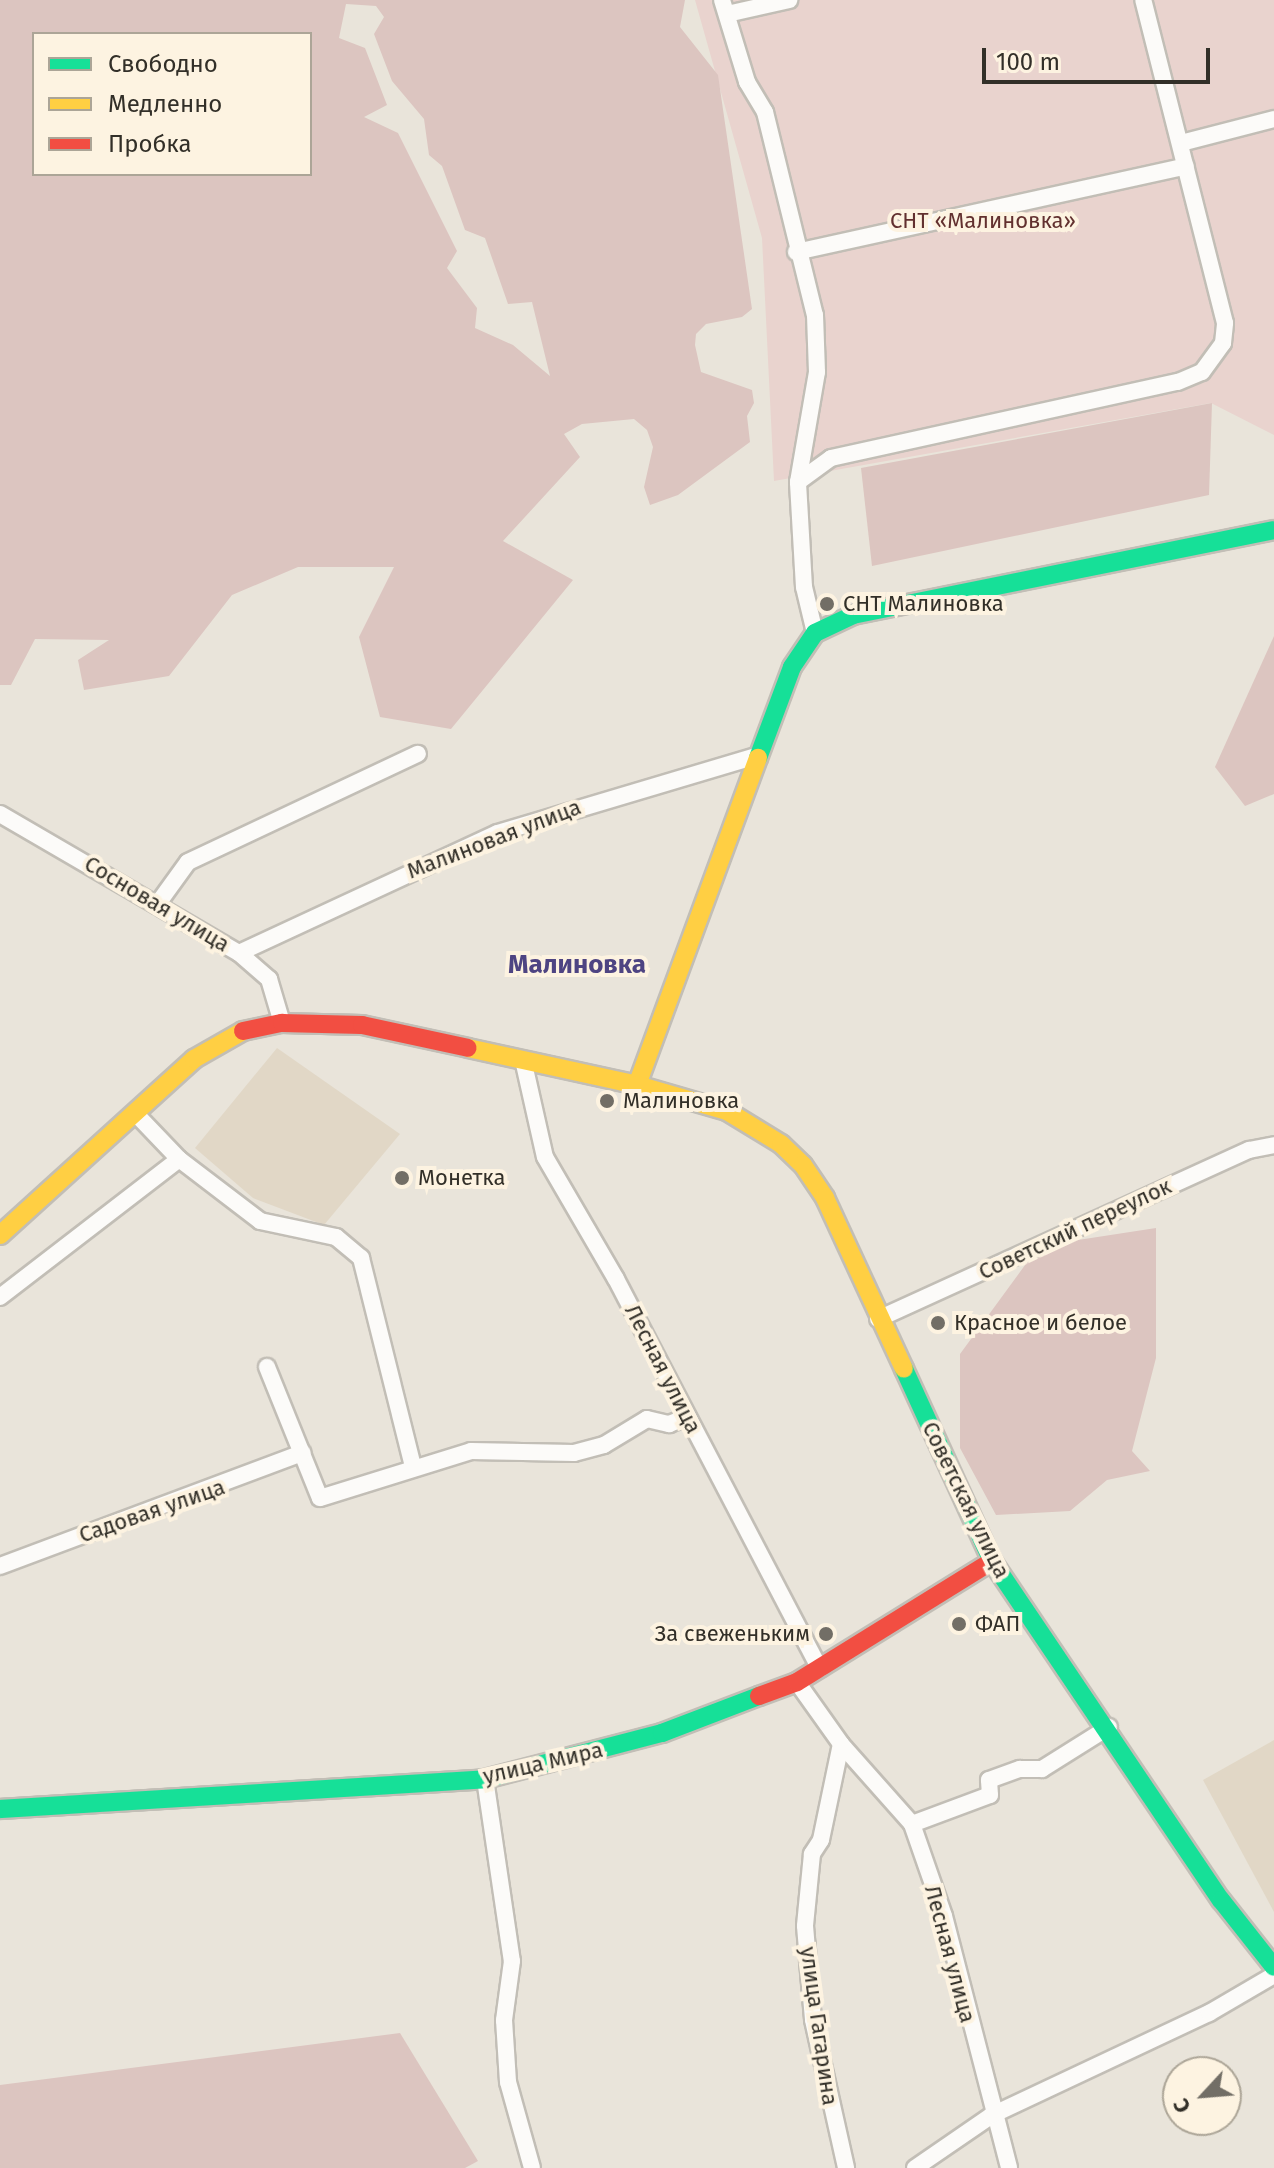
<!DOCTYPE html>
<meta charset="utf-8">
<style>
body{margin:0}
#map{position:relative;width:1274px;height:2168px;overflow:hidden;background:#e9e4da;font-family:"Fira Sans",sans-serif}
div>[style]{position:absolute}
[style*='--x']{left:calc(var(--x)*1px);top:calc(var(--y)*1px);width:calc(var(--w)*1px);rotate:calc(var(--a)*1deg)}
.built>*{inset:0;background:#e1d7c6}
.green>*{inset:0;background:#e9d3ce}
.forest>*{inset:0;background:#dcc5c0}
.roads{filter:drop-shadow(2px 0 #c2beb6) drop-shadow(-2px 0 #c2beb6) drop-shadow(0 2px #c2beb6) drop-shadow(0 -2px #c2beb6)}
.street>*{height:16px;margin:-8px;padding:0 8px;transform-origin:8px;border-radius:8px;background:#fcfbf9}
.fast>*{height:18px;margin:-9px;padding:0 9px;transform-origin:9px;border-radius:9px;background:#16e098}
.slow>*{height:18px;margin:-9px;padding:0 9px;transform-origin:9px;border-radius:9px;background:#ffcf43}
.jam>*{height:18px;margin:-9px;padding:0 9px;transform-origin:9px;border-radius:9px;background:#f24e42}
.dots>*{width:22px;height:22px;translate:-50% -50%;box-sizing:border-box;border:4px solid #fdf3e1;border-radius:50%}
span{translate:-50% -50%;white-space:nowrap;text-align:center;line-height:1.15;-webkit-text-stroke:8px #fdf3e1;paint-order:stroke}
.park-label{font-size:22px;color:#62302f}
.poi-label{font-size:22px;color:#322f28}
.left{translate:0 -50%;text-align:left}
.right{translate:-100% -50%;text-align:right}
.street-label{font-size:22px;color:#322f28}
.quarter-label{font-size:26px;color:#4e4482;font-weight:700}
.legend{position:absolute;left:32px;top:32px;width:280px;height:144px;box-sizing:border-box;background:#fdf3e1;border:2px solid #aca597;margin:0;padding:10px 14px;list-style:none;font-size:24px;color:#322f28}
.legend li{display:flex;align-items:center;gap:16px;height:40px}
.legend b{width:40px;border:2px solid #aca597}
.north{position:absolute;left:1162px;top:2056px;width:80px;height:80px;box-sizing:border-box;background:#fdf3e1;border:2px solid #aca597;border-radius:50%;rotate:244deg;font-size:22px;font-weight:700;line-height:32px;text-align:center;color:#322f28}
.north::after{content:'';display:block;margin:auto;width:28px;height:36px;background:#726e66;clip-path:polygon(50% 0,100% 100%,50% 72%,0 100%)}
.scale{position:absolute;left:982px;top:48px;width:228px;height:36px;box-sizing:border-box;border:4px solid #322f28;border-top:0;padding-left:10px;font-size:24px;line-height:28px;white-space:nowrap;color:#322f28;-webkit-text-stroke:6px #fdf3e1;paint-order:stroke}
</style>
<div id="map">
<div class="built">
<div style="clip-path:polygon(277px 1048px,400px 1134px,324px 1225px,253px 1198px,195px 1148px)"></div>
<div style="clip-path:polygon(1274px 1740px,1274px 1912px,1203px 1780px)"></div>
</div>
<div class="green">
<div style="clip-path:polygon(695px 0,1274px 0,1274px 435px,1211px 403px,774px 481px,762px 238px)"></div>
</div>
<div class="forest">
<div style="clip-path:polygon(evenodd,0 0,685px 0,680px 27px,718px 75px,752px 309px,742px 317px,706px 324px,696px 334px,695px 345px,701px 372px,752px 390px,754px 403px,747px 416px,750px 442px,678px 495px,650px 505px,644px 487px,653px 447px,647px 430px,634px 419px,582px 424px,564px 434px,580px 457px,503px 541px,573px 580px,451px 729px,380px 717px,359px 637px,394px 567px,298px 567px,232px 595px,169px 676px,84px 690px,78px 660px,109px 640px,35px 639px,11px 685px,0 685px,0 0,346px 4px,376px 6px,384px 17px,374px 34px,392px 81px,424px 119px,429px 155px,442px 166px,465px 230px,485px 238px,508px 304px,532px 302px,550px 376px,513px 345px,475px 328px,477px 308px,447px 268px,457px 251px,398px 133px,364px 117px,387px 105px,365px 48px,339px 38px,346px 4px,0 0,310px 34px,310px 174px,34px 174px,34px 34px,310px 34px)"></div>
<div style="clip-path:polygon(1212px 403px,1209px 495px,872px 566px,861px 468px)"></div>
<div style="clip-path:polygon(1274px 636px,1274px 794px,1245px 806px,1215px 767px)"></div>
<div style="clip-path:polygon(1156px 1228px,1156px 1358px,1132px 1451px,1150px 1471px,1107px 1480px,1070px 1511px,996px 1515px,960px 1448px,960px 1354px,1039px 1246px)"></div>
<div style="clip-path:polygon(400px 2033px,478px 2161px,465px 2168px,0 2168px,0 2085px)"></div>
</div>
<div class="roads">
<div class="street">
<div style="--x:722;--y:0;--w:86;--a:73"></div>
<div style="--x:747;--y:82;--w:35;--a:59"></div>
<div style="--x:765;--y:112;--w:209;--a:76.2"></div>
<div style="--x:815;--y:315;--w:57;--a:88"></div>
<div style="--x:817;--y:372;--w:112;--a:99.8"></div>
<div style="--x:727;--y:14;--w:64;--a:-12.7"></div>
<div style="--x:1181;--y:143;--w:96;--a:-14.5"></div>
<div style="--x:796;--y:252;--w:399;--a:-12.4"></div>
<div style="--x:815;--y:633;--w:47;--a:-103.4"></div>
<div style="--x:804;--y:587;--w:105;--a:-93.3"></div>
<div style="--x:798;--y:482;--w:41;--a:-36"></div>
<div style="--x:831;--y:458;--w:355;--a:-12.4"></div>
<div style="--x:1178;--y:382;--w:26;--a:-23"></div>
<div style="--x:1202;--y:372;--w:36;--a:-54"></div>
<div style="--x:1223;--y:343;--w:20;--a:-84"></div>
<div style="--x:1225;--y:323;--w:333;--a:-104.2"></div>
<div style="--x:0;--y:814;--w:276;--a:30.2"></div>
<div style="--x:239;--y:953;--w:40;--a:41"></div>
<div style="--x:269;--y:979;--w:46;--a:73.5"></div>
<div style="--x:159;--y:902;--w:49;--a:-54.1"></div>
<div style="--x:188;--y:862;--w:254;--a:-25.2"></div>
<div style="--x:239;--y:953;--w:285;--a:-24.9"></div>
<div style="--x:498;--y:833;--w:272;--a:-16.6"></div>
<div style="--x:524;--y:1064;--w:95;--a:77.3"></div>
<div style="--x:545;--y:1157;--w:141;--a:59.8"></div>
<div style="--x:616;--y:1279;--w:440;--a:62.4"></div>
<div style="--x:135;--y:1113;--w:64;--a:46.3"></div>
<div style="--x:179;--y:1159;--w:102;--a:37.4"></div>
<div style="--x:260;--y:1221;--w:78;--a:11.9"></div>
<div style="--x:336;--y:1237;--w:33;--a:40"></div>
<div style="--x:361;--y:1258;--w:214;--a:76"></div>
<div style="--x:0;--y:1297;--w:226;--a:-37.6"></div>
<div style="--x:878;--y:1319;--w:408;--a:-24.5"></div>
<div style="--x:1249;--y:1150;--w:25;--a:-11"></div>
<div style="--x:267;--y:1367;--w:141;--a:68"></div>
<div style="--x:320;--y:1498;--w:158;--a:-17.3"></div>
<div style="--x:471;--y:1451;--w:103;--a:1.1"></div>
<div style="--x:574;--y:1453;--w:31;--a:-15"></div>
<div style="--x:604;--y:1445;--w:50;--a:-31.2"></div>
<div style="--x:647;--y:1419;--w:23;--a:13"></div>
<div style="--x:669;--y:1424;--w:19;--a:-21"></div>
<div style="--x:0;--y:1566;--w:323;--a:-20.5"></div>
<div style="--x:797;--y:1682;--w:76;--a:54.6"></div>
<div style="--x:841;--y:1744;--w:107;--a:48.4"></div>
<div style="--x:912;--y:1824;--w:97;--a:70.8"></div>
<div style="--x:944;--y:1916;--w:260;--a:75.5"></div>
<div style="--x:841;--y:1744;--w:98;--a:101.8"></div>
<div style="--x:821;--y:1840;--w:17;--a:123"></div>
<div style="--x:812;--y:1854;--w:72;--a:95.6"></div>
<div style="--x:805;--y:1926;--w:94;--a:85.1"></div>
<div style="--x:813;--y:2020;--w:152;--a:77.4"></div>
<div style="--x:485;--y:1779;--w:184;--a:81.6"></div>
<div style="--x:512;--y:1961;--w:60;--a:97.7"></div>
<div style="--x:504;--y:2020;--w:62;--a:86.3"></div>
<div style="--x:508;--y:2082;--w:89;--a:74.4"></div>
<div style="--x:912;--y:1824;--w:83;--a:-20.4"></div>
<div style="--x:990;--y:1795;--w:15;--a:-94"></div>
<div style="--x:989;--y:1780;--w:33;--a:-20"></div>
<div style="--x:1020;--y:1769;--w:22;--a:0"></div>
<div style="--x:1042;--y:1769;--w:79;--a:-32.1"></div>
<div style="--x:915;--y:2168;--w:93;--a:-34.5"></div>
<div style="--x:992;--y:2115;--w:240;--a:-25.2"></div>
<div style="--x:1209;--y:2013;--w:75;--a:-30.3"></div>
</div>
<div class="fast">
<div style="--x:758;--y:758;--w:97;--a:-69.5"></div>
<div style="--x:792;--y:667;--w:41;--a:-55.9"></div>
<div style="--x:815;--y:633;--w:42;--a:-25.3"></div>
<div style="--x:853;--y:615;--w:429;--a:-11.4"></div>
<div style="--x:904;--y:1369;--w:211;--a:65.4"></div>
<div style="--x:992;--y:1561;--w:409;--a:56"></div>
<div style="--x:1221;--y:1900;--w:85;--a:51.7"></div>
<div style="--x:0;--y:1809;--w:486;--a:-3.5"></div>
<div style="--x:485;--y:1779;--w:183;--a:-14.6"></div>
<div style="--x:662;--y:1733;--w:104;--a:-20.9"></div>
</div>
<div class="slow">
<div style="--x:468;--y:1048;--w:173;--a:12.3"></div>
<div style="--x:637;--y:1085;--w:349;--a:-69.7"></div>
<div style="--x:637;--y:1085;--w:94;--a:16.1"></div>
<div style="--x:727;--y:1111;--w:63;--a:31.4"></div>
<div style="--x:781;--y:1144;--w:30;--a:44"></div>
<div style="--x:803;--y:1165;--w:40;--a:56"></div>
<div style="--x:825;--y:1198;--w:188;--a:65.2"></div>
<div style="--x:0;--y:1235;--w:262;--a:-42.2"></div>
<div style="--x:194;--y:1059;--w:56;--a:-29.7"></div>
</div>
<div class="jam">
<div style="--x:243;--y:1031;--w:40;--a:-12"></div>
<div style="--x:282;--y:1023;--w:80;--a:1.4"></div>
<div style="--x:362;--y:1025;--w:108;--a:12.2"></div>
<div style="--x:759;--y:1696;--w:40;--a:-20.2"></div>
<div style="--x:797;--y:1682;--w:229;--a:-31.8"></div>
</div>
</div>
<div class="dots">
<div style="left:827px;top:604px;background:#726e66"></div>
<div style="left:607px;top:1101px;background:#726e66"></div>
<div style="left:402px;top:1178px;background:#726e66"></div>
<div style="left:938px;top:1323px;background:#726e66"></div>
<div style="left:959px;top:1624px;background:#726e66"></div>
<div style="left:826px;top:1634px;background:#726e66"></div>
</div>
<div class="park-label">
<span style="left:983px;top:221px">СНТ «Малиновка»</span>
</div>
<div class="poi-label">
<span class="left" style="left:843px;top:604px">СНТ Малиновка</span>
<span class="left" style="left:623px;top:1101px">Малиновка</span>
<span class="left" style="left:418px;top:1178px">Монетка</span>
<span class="left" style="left:954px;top:1323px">Красное и белое</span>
<span class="left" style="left:975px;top:1624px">ФАП</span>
<span class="right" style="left:810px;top:1634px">За свеженьким</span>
</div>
<div class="street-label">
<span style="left:494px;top:839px;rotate:-21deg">Малиновая улица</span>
<span style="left:157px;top:904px;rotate:31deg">Сосновая улица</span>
<span style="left:1075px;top:1229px;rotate:-25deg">Советский переулок</span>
<span style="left:663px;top:1369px;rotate:63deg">Лесная улица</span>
<span style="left:966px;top:1500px;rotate:64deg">Советская улица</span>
<span style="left:152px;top:1511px;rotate:-19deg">Садовая улица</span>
<span style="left:543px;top:1763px;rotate:-13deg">улица Мира</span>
<span style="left:950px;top:1954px;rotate:75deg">Лесная улица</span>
<span style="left:819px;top:2026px;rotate:82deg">улица Гагарина</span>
</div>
<div class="quarter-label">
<span style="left:577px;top:965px">Малиновка</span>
</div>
<ul class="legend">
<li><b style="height:10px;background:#16e098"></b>Свободно</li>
<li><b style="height:10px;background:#ffcf43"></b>Медленно</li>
<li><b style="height:10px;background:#f24e42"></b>Пробка</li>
</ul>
<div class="north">С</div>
<div class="scale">100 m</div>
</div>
